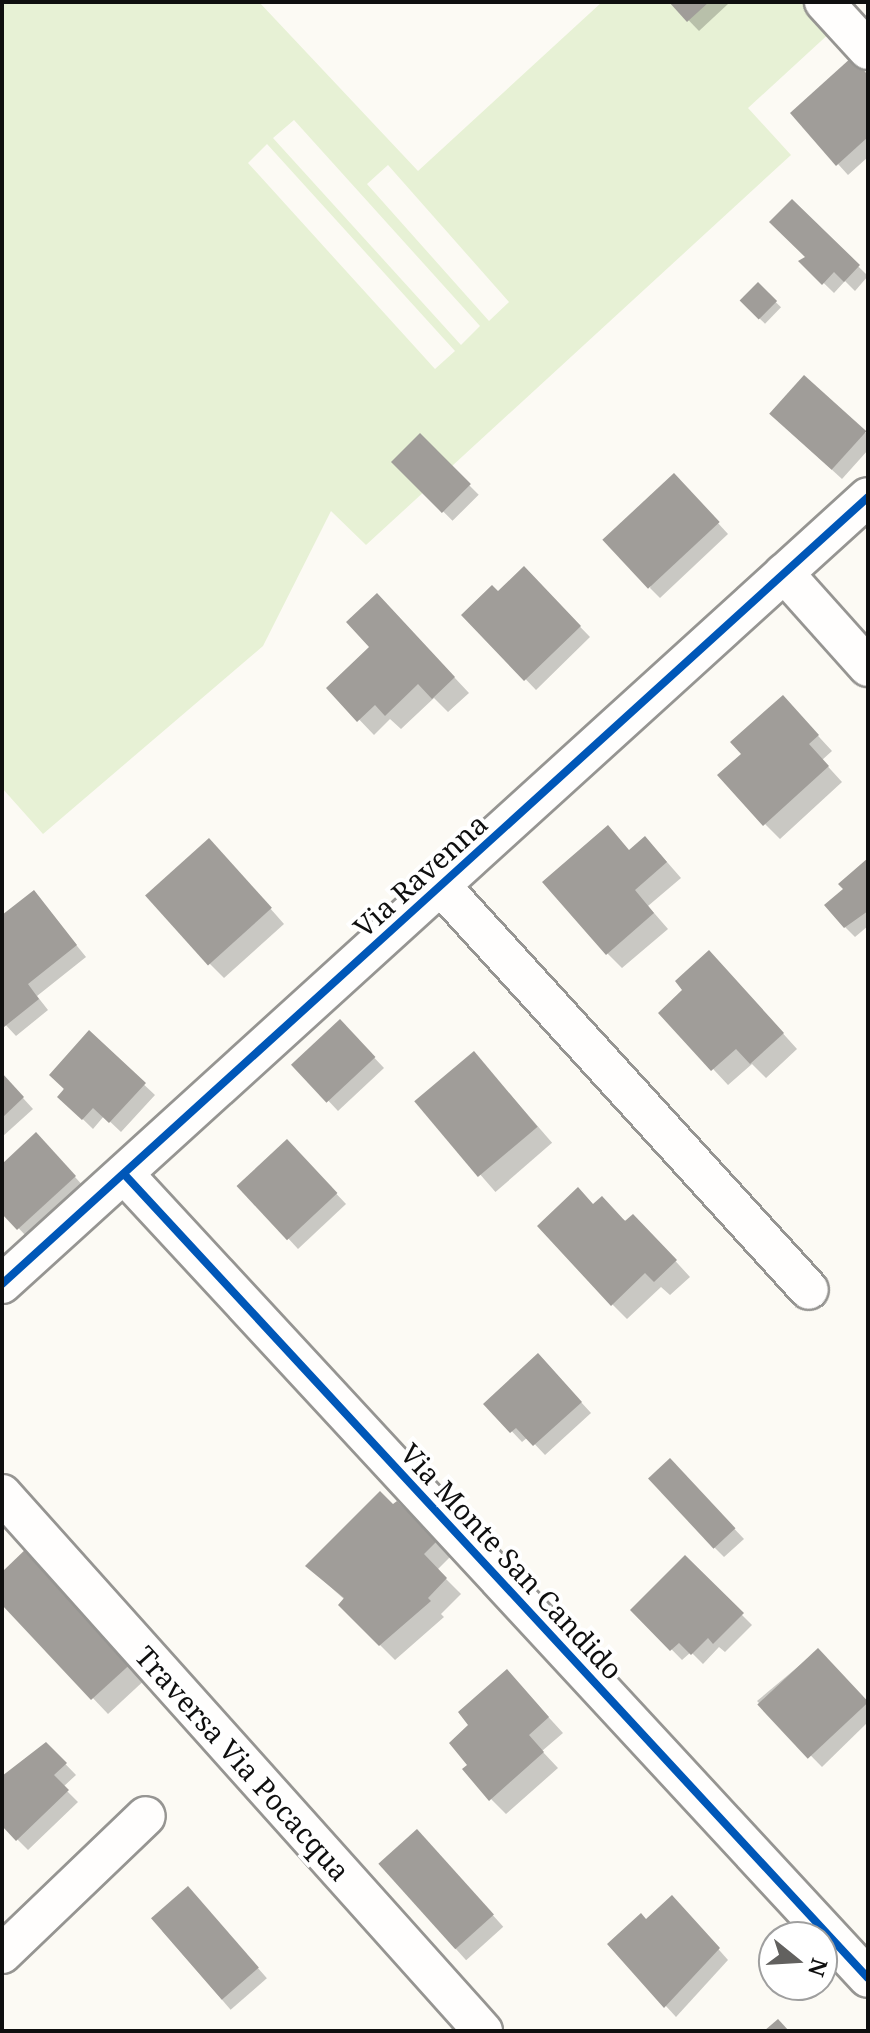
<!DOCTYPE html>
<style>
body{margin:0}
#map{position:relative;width:870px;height:2033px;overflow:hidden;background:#fcfaf4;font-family:"Noto Serif",serif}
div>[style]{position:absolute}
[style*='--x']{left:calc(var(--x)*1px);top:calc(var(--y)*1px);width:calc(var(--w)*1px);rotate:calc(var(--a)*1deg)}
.green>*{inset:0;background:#e7f1d5}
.shadow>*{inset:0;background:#0003;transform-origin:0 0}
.building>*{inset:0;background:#a09d99;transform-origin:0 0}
.roads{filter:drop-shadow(2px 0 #969592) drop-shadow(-2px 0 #969592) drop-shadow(0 2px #969592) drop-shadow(0 -2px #969592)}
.minor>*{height:38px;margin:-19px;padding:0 19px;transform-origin:19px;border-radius:19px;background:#fffefd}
.cycleway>*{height:8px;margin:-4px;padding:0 4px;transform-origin:4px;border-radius:4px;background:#0057b8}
span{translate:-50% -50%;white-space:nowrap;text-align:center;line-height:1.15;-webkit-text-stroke:8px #fff;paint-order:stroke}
.street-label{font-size:28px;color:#0f0f0f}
.frame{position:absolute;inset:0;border:4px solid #0f0f0f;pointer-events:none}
.north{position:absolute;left:758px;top:1921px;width:80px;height:80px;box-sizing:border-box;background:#fff;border:2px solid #9f9f9f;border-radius:50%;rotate:108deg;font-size:22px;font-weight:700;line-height:32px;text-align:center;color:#0f0f0f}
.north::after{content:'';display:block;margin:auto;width:28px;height:36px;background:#62615f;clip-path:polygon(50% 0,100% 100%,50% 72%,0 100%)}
</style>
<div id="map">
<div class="green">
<div style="clip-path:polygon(evenodd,2px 2px,259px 2px,418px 171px,602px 2px,807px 2px,833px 30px,748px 108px,791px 155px,366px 545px,331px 511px,263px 646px,43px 834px,2px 788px,2px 2px,294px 120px,480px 326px,461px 345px,273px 138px,294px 120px,2px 2px,267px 144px,455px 351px,435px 369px,248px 163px,267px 144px,2px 2px,388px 165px,509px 302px,489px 321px,367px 184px,388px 165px)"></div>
</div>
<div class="shadow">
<div style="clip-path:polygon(671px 2px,726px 2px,728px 4px,699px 31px)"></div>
<div style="clip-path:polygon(868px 76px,868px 157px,848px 175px,838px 164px)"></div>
<div style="clip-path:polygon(792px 201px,868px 276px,855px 291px,845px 281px,834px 293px,801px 261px,808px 257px)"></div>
<div style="left:758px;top:285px;width:32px;height:23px;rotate:44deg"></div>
<div style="clip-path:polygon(804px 378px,868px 435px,868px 450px,842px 479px,782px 424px)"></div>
<div style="left:420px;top:436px;width:83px;height:37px;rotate:45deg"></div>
<div style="clip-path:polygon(684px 486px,728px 534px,660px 598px,650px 588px)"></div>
<div style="clip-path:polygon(524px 569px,590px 637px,536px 690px,464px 615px,498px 594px)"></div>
<div style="clip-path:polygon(392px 611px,469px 693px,448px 712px,434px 698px,401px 729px,390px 719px,374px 735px,329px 688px,372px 647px)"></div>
<div style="clip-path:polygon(797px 713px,832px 751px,822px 760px,842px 782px,780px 839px,765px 824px)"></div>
<div style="clip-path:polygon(630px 852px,660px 854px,681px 878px,648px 906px,668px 929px,622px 968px,607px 953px)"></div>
<div style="clip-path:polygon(224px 856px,284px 924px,224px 978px,209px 963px)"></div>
<div style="clip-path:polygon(868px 861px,868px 926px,855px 937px,845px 927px)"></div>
<div style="clip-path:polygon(34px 893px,86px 957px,37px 996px,48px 1010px,16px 1036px,2px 1021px,2px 918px)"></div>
<div style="clip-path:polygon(724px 968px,797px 1049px,766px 1078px,752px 1064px,728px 1085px,661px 1013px)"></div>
<div style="clip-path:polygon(350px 1032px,384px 1068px,338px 1111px,294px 1064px)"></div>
<div style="clip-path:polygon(89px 1033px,155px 1095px,121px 1132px,104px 1116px,93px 1129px,60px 1097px)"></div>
<div style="left:474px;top:1053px;width:119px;height:75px;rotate:49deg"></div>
<div style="clip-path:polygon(2px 1075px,33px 1109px,2px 1137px)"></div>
<div style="clip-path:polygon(46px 1145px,85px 1188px,29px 1239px,2px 1211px,2px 1166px)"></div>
<div style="clip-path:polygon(297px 1152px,346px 1204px,298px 1249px,240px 1186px)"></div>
<div style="clip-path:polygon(594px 1206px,648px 1231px,690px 1277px,670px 1295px,661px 1287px,627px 1319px,612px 1304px)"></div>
<div style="clip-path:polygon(548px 1366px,591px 1413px,545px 1455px,528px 1437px,522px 1442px,486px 1404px)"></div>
<div style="clip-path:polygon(680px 1471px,744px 1539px,724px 1557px,714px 1547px)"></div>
<div style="clip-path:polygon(397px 1504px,450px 1557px,437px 1570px,461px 1594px,441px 1614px,444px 1617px,395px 1660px,340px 1605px,345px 1600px,307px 1566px)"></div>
<div style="clip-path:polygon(685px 1558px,752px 1625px,725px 1652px,719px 1647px,703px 1664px,691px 1652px,682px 1660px,633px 1610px)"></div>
<div style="clip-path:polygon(2px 1575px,149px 1676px,108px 1714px,2px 1602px)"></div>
<div style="clip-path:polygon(818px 1650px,868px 1702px,868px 1722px,822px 1767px,757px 1701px)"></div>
<div style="clip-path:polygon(521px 1687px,563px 1733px,542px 1751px,558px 1768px,506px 1814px,491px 1799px)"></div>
<div style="clip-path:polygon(46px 1744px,76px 1775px,63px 1787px,78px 1802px,28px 1850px,2px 1824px,2px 1779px)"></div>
<div style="left:427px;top:1842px;width:114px;height:50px;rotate:48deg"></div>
<div style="left:198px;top:1899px;width:105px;height:48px;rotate:49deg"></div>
<div style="clip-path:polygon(682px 1908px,728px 1960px,676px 2017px,609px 1944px,646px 1921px)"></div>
</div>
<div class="building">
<div style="clip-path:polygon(669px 2px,709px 2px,687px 22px)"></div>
<div style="clip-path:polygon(852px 57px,868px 75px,868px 137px,836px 166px,790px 113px)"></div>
<div style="clip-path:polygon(792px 199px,860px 265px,844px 282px,834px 272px,822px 285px,798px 261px,805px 257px,769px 222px)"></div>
<div style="left:758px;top:282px;width:27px;height:26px;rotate:45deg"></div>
<div style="left:804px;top:375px;width:84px;height:52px;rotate:42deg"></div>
<div style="left:420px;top:433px;width:72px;height:41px;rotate:45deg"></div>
<div style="left:674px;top:473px;width:67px;height:98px;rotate:47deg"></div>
<div style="clip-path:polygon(524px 566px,581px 626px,524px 681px,461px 615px,492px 585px,498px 591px)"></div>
<div style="clip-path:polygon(377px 593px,455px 677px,432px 699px,418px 684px,385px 716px,375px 705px,357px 722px,326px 688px,369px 647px,346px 622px)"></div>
<div style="clip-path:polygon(783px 695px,819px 735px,809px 744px,829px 766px,763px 826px,717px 775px,741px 754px,730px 742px)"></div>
<div style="clip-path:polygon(608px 825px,629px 850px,645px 836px,667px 862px,635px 890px,654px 913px,606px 955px,542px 882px)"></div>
<div style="left:209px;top:838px;width:94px;height:86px;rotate:48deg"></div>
<div style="clip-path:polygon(868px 858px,868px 911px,844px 928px,824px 905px,843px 889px,838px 884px)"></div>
<div style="clip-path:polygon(34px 890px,77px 945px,28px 984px,39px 999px,4px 1027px,2px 915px)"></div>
<div style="clip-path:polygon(709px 950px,784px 1033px,750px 1064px,736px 1049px,711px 1071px,658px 1013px,682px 990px,675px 981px)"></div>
<div style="left:340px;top:1019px;width:52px;height:67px;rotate:47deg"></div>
<div style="clip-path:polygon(89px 1030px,146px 1083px,109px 1123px,93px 1108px,82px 1120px,57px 1097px,64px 1089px,49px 1075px)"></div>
<div style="left:474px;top:1051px;width:99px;height:78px;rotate:50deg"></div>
<div style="clip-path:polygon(2px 1073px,24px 1097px,2px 1118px)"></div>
<div style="clip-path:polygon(36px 1132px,76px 1176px,17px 1230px,2px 1214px,2px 1164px)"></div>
<div style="left:287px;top:1139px;width:74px;height:69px;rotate:47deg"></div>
<div style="clip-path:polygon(578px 1187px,593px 1204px,602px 1196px,625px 1221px,633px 1214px,677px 1260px,654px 1282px,645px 1273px,611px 1306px,537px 1226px)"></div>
<div style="clip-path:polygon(538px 1353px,582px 1402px,533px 1446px,516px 1428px,510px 1433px,483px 1404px)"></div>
<div style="left:670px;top:1458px;width:96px;height:30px;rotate:47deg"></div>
<div style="clip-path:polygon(380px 1491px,393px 1504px,397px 1501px,437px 1541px,424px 1554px,447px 1578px,428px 1598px,431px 1601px,379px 1646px,338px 1605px,344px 1598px,305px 1566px)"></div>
<div style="clip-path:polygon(29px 1546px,136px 1659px,91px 1700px,2px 1605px,2px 1572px)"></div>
<div style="clip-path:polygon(685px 1555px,744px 1613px,713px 1644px,708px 1638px,691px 1655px,679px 1643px,670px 1651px,630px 1610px)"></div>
<div style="left:818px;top:1648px;width:74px;height:83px;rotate:47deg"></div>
<div style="clip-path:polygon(507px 1669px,549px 1717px,529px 1735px,544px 1752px,489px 1801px,462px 1769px,467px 1765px,449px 1743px,468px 1725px,458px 1712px)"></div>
<div style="clip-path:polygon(46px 1742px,67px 1763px,54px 1775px,69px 1790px,16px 1841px,2px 1826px,2px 1776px)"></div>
<div style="left:417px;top:1829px;width:115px;height:52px;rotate:48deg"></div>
<div style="left:188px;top:1886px;width:108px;height:49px;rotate:49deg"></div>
<div style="clip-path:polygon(672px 1895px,720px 1948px,664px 2008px,607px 1944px,641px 1913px,646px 1919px)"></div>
<div style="clip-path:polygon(778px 2019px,789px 2031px,764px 2031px)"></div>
</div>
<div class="roads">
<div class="minor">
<div style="--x:824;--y:2;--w:65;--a:47.5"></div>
<div style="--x:784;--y:573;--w:126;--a:48.2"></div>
<div style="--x:441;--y:886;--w:546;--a:47.67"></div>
<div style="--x:124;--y:1174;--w:1095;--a:47.22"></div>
<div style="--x:2;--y:1284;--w:1170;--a:-42.26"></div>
<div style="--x:2;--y:1494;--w:721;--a:48.15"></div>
<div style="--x:2;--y:1954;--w:199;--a:-43.8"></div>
</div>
</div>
<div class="cycleway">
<div style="--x:124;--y:1174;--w:1095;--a:47.22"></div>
<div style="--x:2;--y:1284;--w:1170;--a:-42.26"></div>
</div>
<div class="street-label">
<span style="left:420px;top:875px;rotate:-42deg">Via Ravenna</span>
<span style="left:512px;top:1561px;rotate:47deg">Via Monte San Candido</span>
<span style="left:243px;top:1763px;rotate:48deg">Traversa Via Pocacqua</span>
</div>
<div class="frame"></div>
<div class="north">N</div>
</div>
